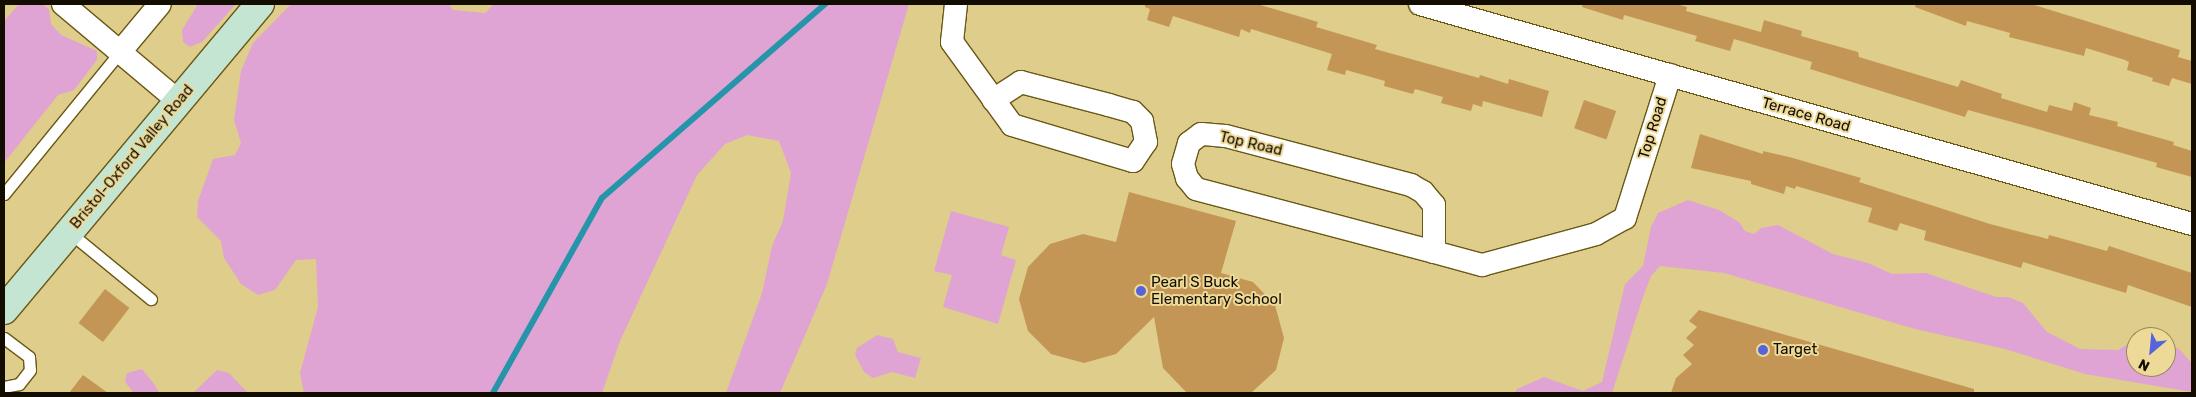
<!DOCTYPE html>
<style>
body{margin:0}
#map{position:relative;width:2196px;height:397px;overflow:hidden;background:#dfcd8b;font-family:Rubik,sans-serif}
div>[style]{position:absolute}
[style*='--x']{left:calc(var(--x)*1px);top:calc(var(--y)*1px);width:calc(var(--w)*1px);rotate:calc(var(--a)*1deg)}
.green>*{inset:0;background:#dfa4d3}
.stream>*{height:5.5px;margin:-2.75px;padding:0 2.75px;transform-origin:2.75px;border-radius:2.75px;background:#2695aa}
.building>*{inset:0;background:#c49655;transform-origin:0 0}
.roads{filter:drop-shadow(1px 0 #6a5814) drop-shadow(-1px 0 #6a5814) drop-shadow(0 1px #6a5814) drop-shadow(0 -1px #6a5814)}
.lane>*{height:11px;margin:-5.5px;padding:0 5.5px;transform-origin:5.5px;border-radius:5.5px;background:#fff}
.street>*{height:22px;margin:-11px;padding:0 11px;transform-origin:11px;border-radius:11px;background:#fff}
.secondary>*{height:28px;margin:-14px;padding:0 14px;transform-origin:14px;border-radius:14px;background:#c4e5d1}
.dots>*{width:14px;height:14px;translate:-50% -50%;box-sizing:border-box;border:2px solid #edda98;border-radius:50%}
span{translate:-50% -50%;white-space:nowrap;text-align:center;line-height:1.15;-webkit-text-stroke:4px #edda98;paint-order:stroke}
.street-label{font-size:15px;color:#130c00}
.poi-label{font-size:15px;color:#130c00}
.left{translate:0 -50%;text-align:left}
.frame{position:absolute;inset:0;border:5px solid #130c00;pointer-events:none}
.north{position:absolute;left:2126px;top:327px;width:50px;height:50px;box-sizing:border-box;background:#edda98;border:1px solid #96885b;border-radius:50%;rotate:208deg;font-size:14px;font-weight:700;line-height:20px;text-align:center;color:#130c00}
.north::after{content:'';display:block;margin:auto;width:18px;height:22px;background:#5663da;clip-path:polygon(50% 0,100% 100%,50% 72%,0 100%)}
</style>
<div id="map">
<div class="green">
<div style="clip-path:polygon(19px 4px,42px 4px,49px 9px,51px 24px,61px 35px,97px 51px,97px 60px,74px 90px,58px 95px,4px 163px,4px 21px)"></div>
<div style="clip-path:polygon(198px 4px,236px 4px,202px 42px,190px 47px,183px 42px,182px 30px)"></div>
<div style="clip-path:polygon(291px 4px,449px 4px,453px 10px,485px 13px,494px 4px,909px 4px,827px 284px,780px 393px,726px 393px,762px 293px,772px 246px,783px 221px,791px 173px,779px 141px,747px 135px,725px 144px,697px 175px,620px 341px,602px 393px,304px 393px,300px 373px,318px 307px,316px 259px,296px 260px,275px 290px,258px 295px,241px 284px,224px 258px,221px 241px,197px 217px,198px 201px,213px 159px,235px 155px,241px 143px,234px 120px,241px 71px,253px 43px)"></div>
<div style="clip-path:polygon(1688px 200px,1719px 210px,1739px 222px,1745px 231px,1754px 234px,1761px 228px,1778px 225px,1833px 254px,1868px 263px,1892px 274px,1926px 273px,1996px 297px,2008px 297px,2023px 303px,2047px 332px,2080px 349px,2118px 350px,2128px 344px,2134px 334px,2147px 334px,2154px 337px,2136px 337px,2136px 367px,2166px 367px,2166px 343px,2179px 349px,2192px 363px,2192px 392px,2085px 374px,2005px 349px,1915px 329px,1724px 273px,1660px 266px,1651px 276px,1642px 300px,1612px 393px,1515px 393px,1517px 389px,1544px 377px,1583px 391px,1602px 382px,1625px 284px,1643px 266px,1651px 227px,1658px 213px)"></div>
<div style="clip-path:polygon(951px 211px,1009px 227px,1001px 255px,1016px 260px,998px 324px,943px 307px,952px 275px,934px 271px)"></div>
<div style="clip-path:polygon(877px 335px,893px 339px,898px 352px,921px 358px,915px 378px,892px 372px,873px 378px,864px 372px,855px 355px,857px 348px)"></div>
<div style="clip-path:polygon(142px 369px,155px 385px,159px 393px,134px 393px,125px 382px,127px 373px)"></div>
<div style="clip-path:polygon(217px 370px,229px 373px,248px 393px,193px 393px)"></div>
</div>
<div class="stream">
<div style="--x:493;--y:393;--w:223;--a:-60.8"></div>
<div style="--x:602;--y:198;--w:296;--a:-41"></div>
</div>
<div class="building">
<div style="clip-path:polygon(1145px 4px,1257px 4px,1318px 22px,1316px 27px,1377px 45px,1375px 49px,1479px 78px,1480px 75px,1508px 84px,1509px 79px,1549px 91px,1542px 117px,1483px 101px,1482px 107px,1473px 104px,1471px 111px,1441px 103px,1443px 97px,1415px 89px,1413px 94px,1384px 86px,1385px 81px,1346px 70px,1345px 75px,1327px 70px,1332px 54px,1251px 29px,1250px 33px,1241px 29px,1239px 37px,1173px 16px,1169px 27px,1147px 20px,1150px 9px,1145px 7px)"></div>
<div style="clip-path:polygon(1583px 4px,1676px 4px,1687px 7px,1686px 11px,1761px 32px,1764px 20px,1802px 31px,1801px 36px,1858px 52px,1859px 57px,1958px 87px,1961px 80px,2002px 94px,2001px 98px,2047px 112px,2049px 105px,2072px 111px,2074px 102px,2091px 108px,2089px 115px,2118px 122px,2117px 126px,2174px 142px,2173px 145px,2192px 151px,2192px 177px,2156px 167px,2157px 163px,2023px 125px,1968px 110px,1965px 117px,1810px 69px,1812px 62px,1734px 39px,1730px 51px,1695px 41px,1697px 36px,1624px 15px,1623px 20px,1582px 7px)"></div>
<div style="clip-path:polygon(1916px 4px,2031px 4px,2180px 50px,2178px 57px,2192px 61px,2192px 84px,2172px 78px,2169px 86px,2152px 81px,2153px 78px,2127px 70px,2129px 62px,2125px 60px,2086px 48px,2084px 56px,2009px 37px,2010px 33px,1967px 21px,1966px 26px,1915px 7px)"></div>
<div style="left:1584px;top:100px;width:34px;height:30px;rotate:19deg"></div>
<div style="clip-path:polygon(1700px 134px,1763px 154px,1763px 151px,1793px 158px,1861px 178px,1859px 182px,1990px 224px,2048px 239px,2049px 235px,2107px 251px,2109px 246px,2192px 273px,2192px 307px,2128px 285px,2126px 293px,2023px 262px,2021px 268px,1924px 240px,1926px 231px,1900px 223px,1897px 231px,1868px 222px,1872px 208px,1796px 186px,1795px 189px,1786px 186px,1784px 194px,1751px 184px,1751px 181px,1691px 168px)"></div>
<div style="clip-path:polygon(1129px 192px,1236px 221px,1221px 273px,1253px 282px,1275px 305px,1284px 338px,1276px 370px,1251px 393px,1187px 393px,1163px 368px,1154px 317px,1116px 354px,1084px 363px,1051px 354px,1028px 331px,1019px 299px,1028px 267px,1050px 244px,1083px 234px,1116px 242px)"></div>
<div style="left:105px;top:289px;width:31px;height:43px;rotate:38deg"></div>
<div style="clip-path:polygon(1699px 310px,1974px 389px,1974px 393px,1671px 393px,1676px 378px,1692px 364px,1683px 355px,1694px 345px,1686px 338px,1697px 327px,1689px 321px)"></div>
<div style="clip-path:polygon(83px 375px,108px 393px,69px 393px)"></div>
</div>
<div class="roads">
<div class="lane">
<div style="--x:4;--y:194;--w:183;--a:-50.8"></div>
<div style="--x:69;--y:232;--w:106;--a:39.3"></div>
<div style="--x:4;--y:338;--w:31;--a:37"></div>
<div style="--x:29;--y:357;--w:13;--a:86"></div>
<div style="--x:30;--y:370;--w:18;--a:128"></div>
<div style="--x:19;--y:384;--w:15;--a:169"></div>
</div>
<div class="street">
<div style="--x:63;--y:4;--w:150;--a:40.1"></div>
<div style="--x:956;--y:4;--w:38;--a:96"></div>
<div style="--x:952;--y:42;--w:102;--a:54.1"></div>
<div style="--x:1012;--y:125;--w:126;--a:16.6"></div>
<div style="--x:1133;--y:161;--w:23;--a:-56"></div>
<div style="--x:1146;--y:142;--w:21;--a:-101"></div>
<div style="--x:1142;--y:121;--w:13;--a:-135"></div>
<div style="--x:1133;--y:112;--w:25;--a:-164"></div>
<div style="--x:1109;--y:105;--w:91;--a:-165.4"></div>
<div style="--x:1021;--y:82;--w:33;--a:147"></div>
<div style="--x:1420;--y:4;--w:803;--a:15.91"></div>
<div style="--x:120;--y:52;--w:62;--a:-50.2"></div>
<div style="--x:1434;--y:252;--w:47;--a:-90"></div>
<div style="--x:1434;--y:205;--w:17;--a:-130"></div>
<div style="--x:1423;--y:192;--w:14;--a:-150"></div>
<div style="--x:1411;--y:185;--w:192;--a:-165.2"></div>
<div style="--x:1225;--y:136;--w:24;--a:-175"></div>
<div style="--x:1201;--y:134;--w:15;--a:143"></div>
<div style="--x:1189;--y:143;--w:22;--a:106"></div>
<div style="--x:1183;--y:164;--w:15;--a:74"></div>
<div style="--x:1187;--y:178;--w:14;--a:51"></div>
<div style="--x:1196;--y:189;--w:246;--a:14.8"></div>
<div style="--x:1434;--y:252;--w:50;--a:15.2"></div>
<div style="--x:1482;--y:265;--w:118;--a:-15.2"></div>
<div style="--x:1596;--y:234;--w:33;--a:-29"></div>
<div style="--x:1625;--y:218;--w:150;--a:-72.5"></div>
</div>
<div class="secondary">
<div style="--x:4;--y:310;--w:399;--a:-50.1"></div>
</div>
</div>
<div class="dots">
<div style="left:1141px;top:291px;background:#5663da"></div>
<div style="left:1763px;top:350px;background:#5663da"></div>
</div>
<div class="street-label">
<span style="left:1806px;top:115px;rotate:16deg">Terrace Road</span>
<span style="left:1653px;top:128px;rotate:-73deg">Top Road</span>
<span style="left:1251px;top:144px;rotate:13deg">Top Road</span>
<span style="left:132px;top:157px;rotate:-50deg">Bristol-Oxford Valley Road</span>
</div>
<div class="poi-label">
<span class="left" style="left:1151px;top:291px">Pearl S Buck<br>Elementary School</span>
<span class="left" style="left:1773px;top:350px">Target</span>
</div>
<div class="frame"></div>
<div class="north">N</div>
</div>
